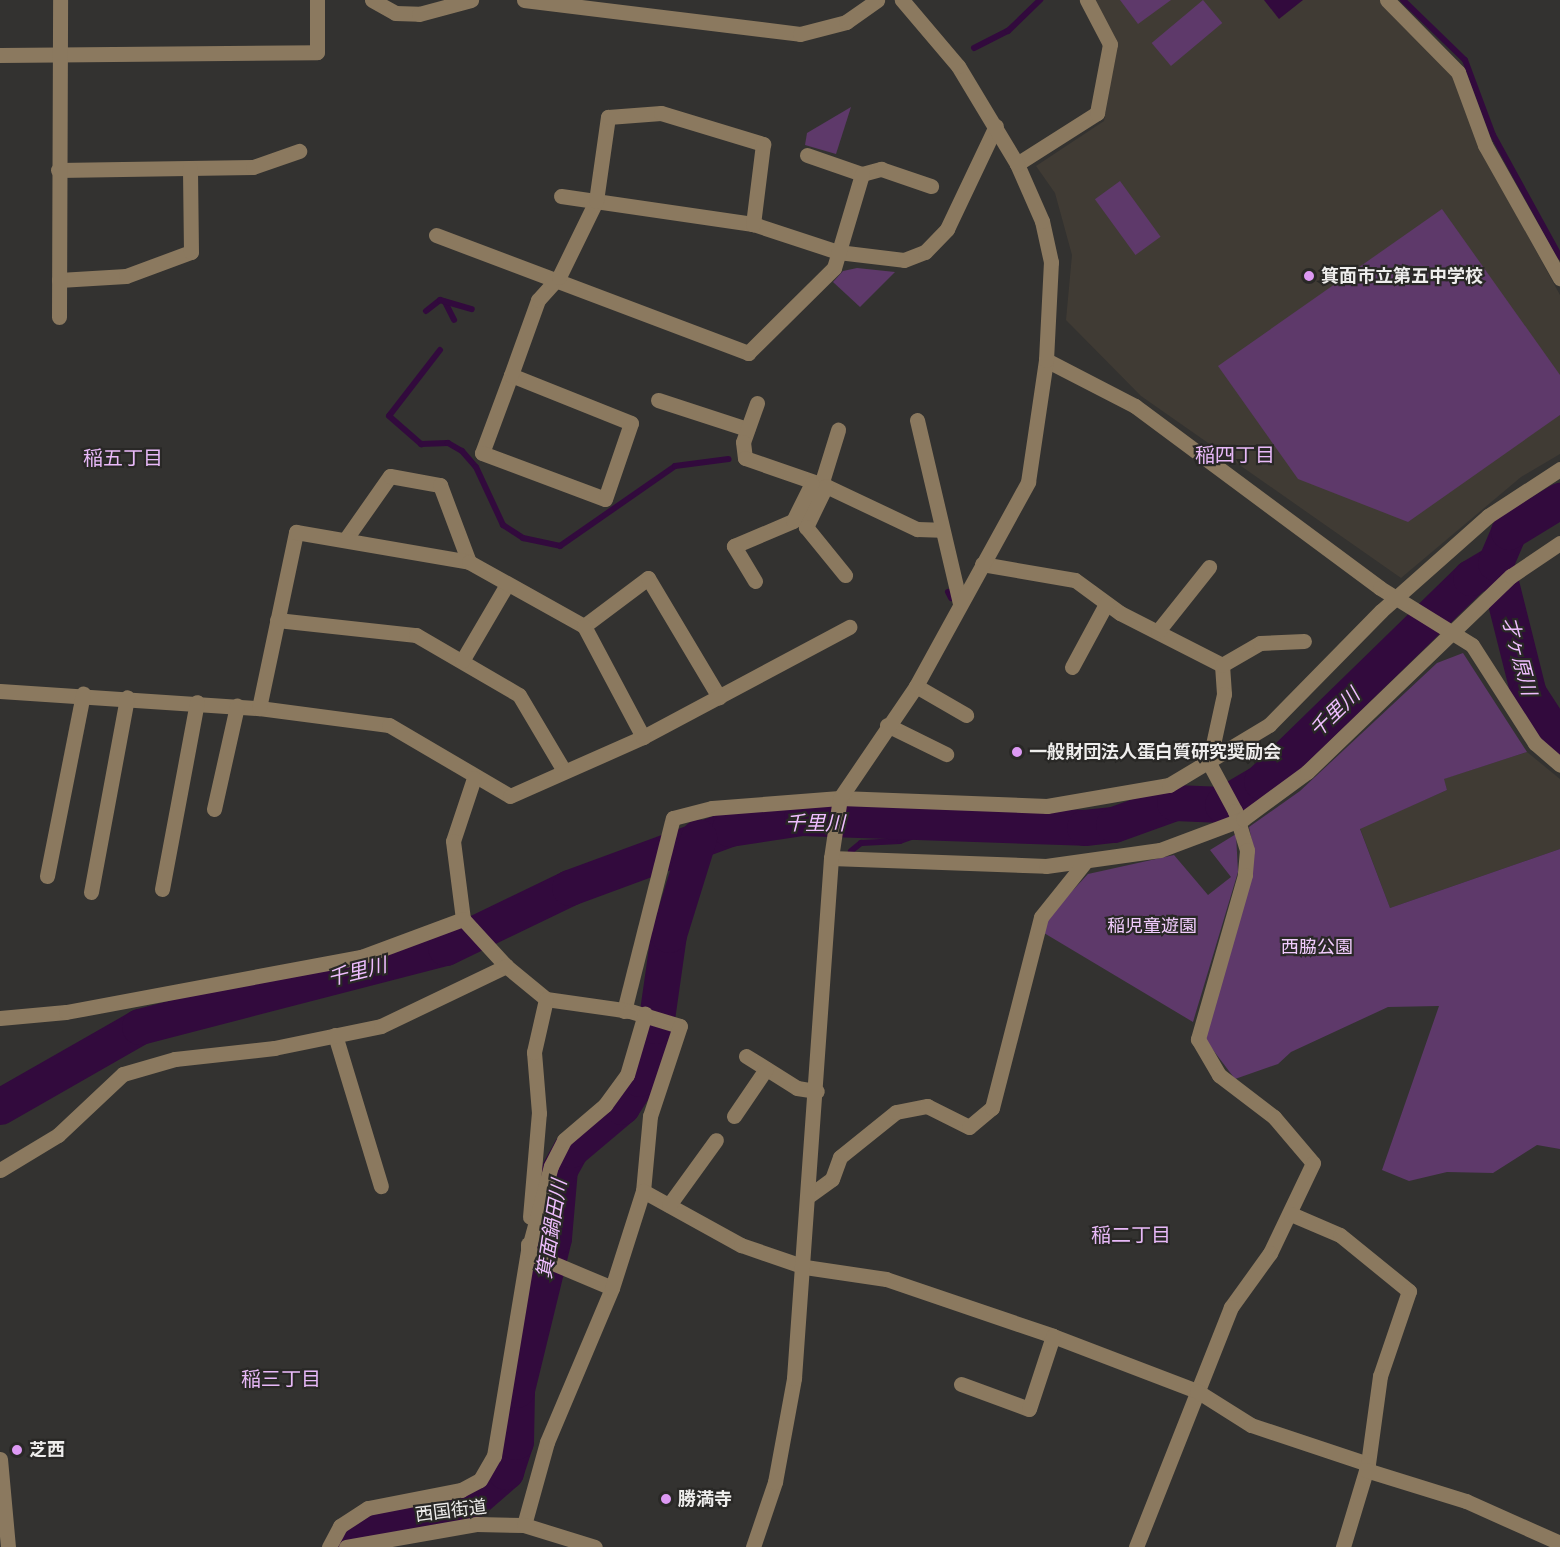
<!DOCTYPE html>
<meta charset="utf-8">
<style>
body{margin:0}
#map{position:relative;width:1560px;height:1547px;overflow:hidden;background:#333230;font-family:"Titillium Web","Noto Sans JP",sans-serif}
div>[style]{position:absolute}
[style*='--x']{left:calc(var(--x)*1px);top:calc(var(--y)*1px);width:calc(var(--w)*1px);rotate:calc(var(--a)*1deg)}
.built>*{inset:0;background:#403b34}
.green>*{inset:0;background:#5e396a;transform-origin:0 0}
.water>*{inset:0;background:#320a3d}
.stream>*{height:6px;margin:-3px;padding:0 3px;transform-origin:3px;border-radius:3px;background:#320a3d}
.river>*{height:36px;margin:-18px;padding:0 18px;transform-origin:18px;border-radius:18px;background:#320a3d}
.minor>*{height:15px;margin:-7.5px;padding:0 7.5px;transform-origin:7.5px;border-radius:7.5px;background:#8b795f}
.dots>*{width:16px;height:16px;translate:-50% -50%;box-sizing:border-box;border:3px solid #292826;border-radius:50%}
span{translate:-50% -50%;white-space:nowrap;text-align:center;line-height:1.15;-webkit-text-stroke:4.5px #292826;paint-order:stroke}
.poi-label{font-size:18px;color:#eeedec;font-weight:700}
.left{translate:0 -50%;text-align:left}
.park-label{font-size:18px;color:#f1ccfd}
.street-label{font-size:18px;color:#eeedec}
.neighbourhood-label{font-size:20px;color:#e8b9f8}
.water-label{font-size:20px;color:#efbeff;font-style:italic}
</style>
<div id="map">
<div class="built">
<div style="clip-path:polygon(1092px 0,1382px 0,1452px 68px,1478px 144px,1560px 295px,1560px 454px,1521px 477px,1401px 578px,1141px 396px,1066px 320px,1072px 255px,1055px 193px,1036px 166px,1104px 121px,1117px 42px)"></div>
<div style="clip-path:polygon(1527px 752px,1560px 779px,1560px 849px,1390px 908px,1360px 828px,1447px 790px,1443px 779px)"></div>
</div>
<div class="green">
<div style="clip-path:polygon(1120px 0,1171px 0,1138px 24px)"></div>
<div style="left:1203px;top:0;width:30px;height:67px;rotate:50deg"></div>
<div style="clip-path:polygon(851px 107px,836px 154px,805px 145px,807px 133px)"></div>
<div style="left:1120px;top:181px;width:69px;height:31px;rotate:54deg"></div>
<div style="clip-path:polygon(1442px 209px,1560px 375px,1560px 415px,1408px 522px,1298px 479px,1218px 366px)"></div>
<div style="clip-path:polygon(857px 268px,895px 272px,860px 307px,833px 282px,843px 271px)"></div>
<div style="clip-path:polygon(1463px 653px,1527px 752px,1444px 779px,1447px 790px,1360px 829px,1390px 908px,1560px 849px,1560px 1149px,1537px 1145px,1493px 1173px,1447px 1172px,1409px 1181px,1382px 1170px,1439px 1006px,1388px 1007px,1291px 1052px,1278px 1064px,1235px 1079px,1204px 1038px,1254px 851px,1249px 827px,1300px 791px,1437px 663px)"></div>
<div style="clip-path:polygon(1236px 834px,1238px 872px,1193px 1022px,1044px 933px,1049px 916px,1088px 874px,1174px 855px,1208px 895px,1231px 877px,1210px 850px)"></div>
</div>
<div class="water">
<div style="clip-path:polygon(1264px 0,1303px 0,1279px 19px)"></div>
</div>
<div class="stream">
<div style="--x:1403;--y:0;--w:86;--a:44.1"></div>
<div style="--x:1465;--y:60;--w:80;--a:69.5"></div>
<div style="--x:1493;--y:135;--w:139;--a:61.2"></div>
<div style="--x:974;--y:48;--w:38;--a:-27"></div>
<div style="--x:1008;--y:31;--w:45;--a:-44.1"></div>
<div style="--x:445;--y:302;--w:20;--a:63"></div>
<div style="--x:426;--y:311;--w:18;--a:-38"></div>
<div style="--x:440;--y:300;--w:33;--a:16"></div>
<div style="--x:440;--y:350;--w:83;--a:127.7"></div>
<div style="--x:389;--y:416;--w:43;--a:41.2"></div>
<div style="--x:421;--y:444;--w:27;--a:-2"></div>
<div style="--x:448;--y:443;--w:16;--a:30"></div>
<div style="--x:462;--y:451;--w:21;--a:49"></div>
<div style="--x:476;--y:467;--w:64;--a:65"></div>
<div style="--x:503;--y:525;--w:24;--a:33"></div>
<div style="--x:523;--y:538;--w:38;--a:12"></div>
<div style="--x:560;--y:546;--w:140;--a:-34.8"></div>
<div style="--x:675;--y:466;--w:54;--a:-7.4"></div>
<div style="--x:948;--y:592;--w:7;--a:63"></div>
<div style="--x:885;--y:823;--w:15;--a:-90"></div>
<div style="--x:851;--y:851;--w:13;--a:-39"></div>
<div style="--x:861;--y:843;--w:39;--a:-3"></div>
<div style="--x:900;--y:841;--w:15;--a:-20"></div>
<div style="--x:914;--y:836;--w:11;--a:-63"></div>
</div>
<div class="river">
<div style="--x:1496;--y:563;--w:135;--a:75.9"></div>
<div style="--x:1529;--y:694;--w:57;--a:57.1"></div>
<div style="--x:0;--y:1107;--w:161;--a:-29.7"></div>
<div style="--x:140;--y:1027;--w:316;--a:-14.5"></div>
<div style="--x:446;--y:948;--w:138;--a:-25.8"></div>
<div style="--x:570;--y:888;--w:171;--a:-20.2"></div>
<div style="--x:730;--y:829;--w:73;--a:-8.7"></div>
<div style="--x:802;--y:818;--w:283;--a:2"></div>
<div style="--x:1085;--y:828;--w:29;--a:-6"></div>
<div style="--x:1114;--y:825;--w:65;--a:-19.8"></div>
<div style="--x:1175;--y:803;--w:48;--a:2.4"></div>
<div style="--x:1223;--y:805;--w:45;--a:-30.5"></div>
<div style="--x:1262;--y:782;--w:292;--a:-44.3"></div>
<div style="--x:1471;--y:578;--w:29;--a:-31"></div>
<div style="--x:1496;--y:563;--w:34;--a:-67"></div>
<div style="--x:1509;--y:532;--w:60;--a:-31.3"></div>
<div style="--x:347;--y:1547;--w:29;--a:-49"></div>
<div style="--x:366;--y:1525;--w:111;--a:-13"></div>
<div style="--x:474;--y:1500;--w:43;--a:-41.2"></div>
<div style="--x:506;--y:1472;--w:32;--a:-72"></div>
<div style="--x:516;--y:1442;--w:52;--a:-88.9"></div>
<div style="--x:517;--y:1390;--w:156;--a:-76.3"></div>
<div style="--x:554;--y:1238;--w:68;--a:-85"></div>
<div style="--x:560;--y:1170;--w:23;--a:-61"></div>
<div style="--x:571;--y:1150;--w:67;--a:-40.1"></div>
<div style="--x:622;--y:1107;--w:33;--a:-57"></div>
<div style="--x:640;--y:1079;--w:55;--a:-73.2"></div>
<div style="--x:656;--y:1026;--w:92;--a:-81.9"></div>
<div style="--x:669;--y:935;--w:102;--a:-72.8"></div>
</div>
<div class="minor">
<div style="--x:372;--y:0;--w:26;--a:29"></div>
<div style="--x:395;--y:13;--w:24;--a:2"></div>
<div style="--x:419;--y:14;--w:54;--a:-15.1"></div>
<div style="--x:524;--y:0;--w:278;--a:7"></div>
<div style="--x:800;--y:34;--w:48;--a:-14.6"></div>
<div style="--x:846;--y:22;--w:38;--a:-35"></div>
<div style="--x:1387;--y:0;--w:101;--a:45.4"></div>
<div style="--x:1458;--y:72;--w:78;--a:69.7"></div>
<div style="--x:1485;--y:145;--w:153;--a:60.6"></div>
<div style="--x:0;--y:55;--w:317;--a:-0.5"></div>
<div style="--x:317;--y:52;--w:52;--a:-90"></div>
<div style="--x:807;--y:155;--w:58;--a:19.1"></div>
<div style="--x:862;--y:174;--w:20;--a:-15"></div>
<div style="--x:881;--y:169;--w:53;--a:18.8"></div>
<div style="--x:1017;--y:164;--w:95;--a:-32.5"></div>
<div style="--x:1097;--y:113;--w:70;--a:-79.3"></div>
<div style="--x:1110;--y:44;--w:50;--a:-117.6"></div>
<div style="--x:58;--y:170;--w:195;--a:-0.9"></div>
<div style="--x:253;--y:167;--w:49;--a:-19.2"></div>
<div style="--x:561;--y:196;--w:194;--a:8.3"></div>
<div style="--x:753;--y:224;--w:89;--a:18.2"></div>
<div style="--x:838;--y:252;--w:66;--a:6.9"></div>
<div style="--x:904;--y:260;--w:22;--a:-21"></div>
<div style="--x:925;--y:252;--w:32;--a:-46"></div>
<div style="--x:947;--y:229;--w:114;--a:-64.6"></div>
<div style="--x:436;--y:235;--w:334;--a:20.7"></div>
<div style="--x:748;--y:353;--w:121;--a:-44.7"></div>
<div style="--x:834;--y:268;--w:98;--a:-73.4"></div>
<div style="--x:59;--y:280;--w:67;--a:-3.4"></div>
<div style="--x:126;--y:276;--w:69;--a:-20.3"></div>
<div style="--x:191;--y:252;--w:84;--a:-90.7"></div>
<div style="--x:59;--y:317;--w:317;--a:-89.8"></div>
<div style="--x:1046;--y:360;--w:100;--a:27.3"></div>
<div style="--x:1135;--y:406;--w:305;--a:36.6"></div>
<div style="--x:1380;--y:588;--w:108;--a:31.8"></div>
<div style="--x:1472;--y:645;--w:117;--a:57.3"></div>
<div style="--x:1535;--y:743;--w:33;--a:41"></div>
<div style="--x:511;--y:375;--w:83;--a:110.4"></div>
<div style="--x:482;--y:453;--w:131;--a:20.5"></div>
<div style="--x:605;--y:499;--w:80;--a:-71.1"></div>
<div style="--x:631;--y:423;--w:129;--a:-158.2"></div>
<div style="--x:511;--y:375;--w:80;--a:-70.2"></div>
<div style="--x:538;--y:300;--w:31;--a:-48"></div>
<div style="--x:559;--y:277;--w:85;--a:-64"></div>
<div style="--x:596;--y:201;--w:85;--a:-81.9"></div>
<div style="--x:608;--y:117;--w:53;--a:-4.3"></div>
<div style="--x:661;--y:113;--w:107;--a:16.9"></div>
<div style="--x:763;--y:144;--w:81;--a:97.1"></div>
<div style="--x:658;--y:400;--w:94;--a:18"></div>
<div style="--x:757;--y:403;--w:41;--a:109.7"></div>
<div style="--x:743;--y:442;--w:16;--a:83"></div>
<div style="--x:745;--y:458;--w:86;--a:19.1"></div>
<div style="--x:826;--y:486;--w:101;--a:25.3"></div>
<div style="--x:917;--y:529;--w:23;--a:2"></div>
<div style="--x:917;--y:420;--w:189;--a:76.8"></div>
<div style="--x:821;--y:485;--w:58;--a:-72.8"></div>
<div style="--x:826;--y:486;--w:46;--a:116"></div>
<div style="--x:806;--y:527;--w:62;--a:50.9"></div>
<div style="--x:345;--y:540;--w:78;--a:-54.9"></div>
<div style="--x:390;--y:476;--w:51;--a:10.2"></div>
<div style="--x:440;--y:485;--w:82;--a:69.4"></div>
<div style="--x:982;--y:564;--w:94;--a:9.8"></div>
<div style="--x:1075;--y:580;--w:56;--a:36.3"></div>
<div style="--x:1120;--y:613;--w:114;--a:27"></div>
<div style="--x:1222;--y:665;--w:29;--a:86"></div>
<div style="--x:1224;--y:694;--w:71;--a:102.3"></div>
<div style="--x:1209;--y:763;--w:55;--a:61.6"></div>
<div style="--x:1235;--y:811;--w:41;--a:72.9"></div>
<div style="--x:1247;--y:850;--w:25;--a:95"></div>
<div style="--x:1245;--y:875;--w:171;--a:106"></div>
<div style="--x:1198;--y:1039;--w:42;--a:59.7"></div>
<div style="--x:1219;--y:1075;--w:69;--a:37.4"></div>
<div style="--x:1274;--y:1117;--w:60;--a:49.7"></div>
<div style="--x:1313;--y:1163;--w:100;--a:115.5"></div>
<div style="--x:1270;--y:1253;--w:67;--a:125.8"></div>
<div style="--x:1231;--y:1307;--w:258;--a:111.6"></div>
<div style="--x:755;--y:581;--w:41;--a:-121"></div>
<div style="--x:734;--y:546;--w:64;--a:-23"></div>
<div style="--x:793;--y:521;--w:42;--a:-63.4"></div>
<div style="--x:277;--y:620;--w:140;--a:6.2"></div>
<div style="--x:416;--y:635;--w:119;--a:30.2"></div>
<div style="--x:519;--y:695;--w:86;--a:59.3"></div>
<div style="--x:584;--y:626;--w:80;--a:-36.9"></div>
<div style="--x:648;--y:578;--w:139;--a:59.2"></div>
<div style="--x:1158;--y:631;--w:82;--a:-51.4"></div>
<div style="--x:462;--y:661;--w:87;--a:-59.6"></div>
<div style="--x:1222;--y:665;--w:44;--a:-30.1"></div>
<div style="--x:1260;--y:643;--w:44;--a:-2.6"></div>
<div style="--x:1072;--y:667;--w:72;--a:-61.6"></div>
<div style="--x:916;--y:686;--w:58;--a:30.1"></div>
<div style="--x:0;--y:691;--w:260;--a:3.8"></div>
<div style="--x:259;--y:708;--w:131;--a:7.5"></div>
<div style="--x:389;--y:725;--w:140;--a:30.4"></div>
<div style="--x:510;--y:796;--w:145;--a:-23.9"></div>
<div style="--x:643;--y:737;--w:234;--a:-28.1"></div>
<div style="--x:259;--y:708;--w:180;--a:-78.1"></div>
<div style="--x:296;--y:532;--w:176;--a:9.8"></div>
<div style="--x:469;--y:562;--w:132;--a:29.1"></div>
<div style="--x:584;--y:626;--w:126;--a:62"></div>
<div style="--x:887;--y:725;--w:66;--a:26.2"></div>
<div style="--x:474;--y:778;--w:66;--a:108.4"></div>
<div style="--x:453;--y:841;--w:79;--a:82.7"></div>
<div style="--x:463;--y:919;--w:64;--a:47.5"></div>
<div style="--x:214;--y:809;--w:106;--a:-77.4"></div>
<div style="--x:831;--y:858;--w:215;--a:2.1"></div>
<div style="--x:1046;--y:866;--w:115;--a:-8"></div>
<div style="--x:1160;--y:850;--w:89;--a:-20.5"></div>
<div style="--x:1243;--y:819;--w:79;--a:-36.3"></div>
<div style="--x:1307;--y:772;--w:283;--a:-43.9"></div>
<div style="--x:1511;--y:576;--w:59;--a:-34"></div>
<div style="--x:47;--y:876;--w:186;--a:-78.8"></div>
<div style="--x:162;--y:889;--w:190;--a:-79.4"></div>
<div style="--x:91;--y:892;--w:198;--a:-79.5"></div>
<div style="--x:624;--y:1011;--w:199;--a:-75.8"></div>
<div style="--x:673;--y:818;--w:40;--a:-14.4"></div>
<div style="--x:712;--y:808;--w:128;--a:-4.5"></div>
<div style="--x:840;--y:798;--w:207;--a:2.2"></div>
<div style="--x:1047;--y:806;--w:124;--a:-9.8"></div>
<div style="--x:1169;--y:785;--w:117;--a:-31"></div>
<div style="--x:1269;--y:725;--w:160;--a:-45.5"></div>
<div style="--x:1381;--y:611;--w:143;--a:-41.6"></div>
<div style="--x:1488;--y:516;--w:86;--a:-33.1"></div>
<div style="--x:0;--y:1018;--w:66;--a:-5.2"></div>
<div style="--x:66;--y:1012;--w:300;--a:-10.6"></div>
<div style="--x:361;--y:957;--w:109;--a:-20.4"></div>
<div style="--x:335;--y:1035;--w:158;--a:73.1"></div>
<div style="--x:746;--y:1056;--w:60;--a:32.1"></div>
<div style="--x:797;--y:1088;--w:20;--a:9"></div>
<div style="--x:734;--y:1116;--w:57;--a:-55.8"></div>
<div style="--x:0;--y:1170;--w:68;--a:-31.1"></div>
<div style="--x:58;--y:1135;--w:89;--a:-43.2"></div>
<div style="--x:123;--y:1074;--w:54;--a:-16.1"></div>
<div style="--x:175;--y:1059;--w:100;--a:-6.3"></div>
<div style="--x:274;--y:1048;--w:109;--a:-11.6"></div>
<div style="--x:381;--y:1026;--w:139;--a:-25.6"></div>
<div style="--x:506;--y:966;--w:52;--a:39.5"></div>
<div style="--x:546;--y:999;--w:85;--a:8.1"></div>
<div style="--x:630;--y:1011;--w:52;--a:16.7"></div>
<div style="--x:680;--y:1026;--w:95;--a:108.4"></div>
<div style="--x:650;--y:1116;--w:75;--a:95.3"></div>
<div style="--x:643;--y:1191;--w:112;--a:28.9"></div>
<div style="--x:741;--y:1245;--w:68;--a:19"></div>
<div style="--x:805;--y:1267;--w:82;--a:8.4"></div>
<div style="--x:886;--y:1279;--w:176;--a:18.8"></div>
<div style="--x:1053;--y:1336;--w:154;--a:20.9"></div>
<div style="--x:1197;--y:1391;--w:64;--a:32.2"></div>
<div style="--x:1251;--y:1425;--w:123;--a:18.4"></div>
<div style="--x:810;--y:1195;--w:27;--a:-36"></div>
<div style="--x:832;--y:1179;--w:23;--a:-70"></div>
<div style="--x:840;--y:1157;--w:72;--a:-38.8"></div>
<div style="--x:896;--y:1112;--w:32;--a:-11"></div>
<div style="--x:927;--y:1106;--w:47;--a:26.6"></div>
<div style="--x:969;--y:1127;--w:30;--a:-40"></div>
<div style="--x:992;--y:1108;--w:197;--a:-75.6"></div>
<div style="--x:1041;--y:917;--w:70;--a:-51.3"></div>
<div style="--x:669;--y:1205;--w:80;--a:-54.1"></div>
<div style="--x:1291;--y:1214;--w:53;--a:23.2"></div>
<div style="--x:1340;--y:1235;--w:89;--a:39.1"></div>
<div style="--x:1409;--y:1291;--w:90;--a:108.8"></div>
<div style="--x:1380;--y:1376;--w:89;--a:97.8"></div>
<div style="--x:1368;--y:1464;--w:87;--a:106.8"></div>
<div style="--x:530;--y:1217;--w:104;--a:-85.1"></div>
<div style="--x:539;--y:1113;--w:61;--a:-94.7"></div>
<div style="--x:534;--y:1052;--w:54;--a:-77.2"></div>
<div style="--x:528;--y:1244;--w:7;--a:90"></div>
<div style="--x:528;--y:1251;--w:9;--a:32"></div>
<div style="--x:536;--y:1256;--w:82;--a:22.8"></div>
<div style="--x:961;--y:1384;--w:72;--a:20.2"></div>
<div style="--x:1029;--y:1409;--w:77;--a:-71.8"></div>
<div style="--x:0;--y:1459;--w:88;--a:84.8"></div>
<div style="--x:1366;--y:1470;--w:105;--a:17.2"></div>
<div style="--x:1466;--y:1501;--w:103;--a:24.1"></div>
<div style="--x:524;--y:1525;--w:86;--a:-74.5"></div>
<div style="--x:547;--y:1442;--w:167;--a:-67.1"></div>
<div style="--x:612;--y:1288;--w:102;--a:-72.3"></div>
<div style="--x:329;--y:1547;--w:24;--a:-62"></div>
<div style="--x:340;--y:1526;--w:33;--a:-33"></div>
<div style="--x:368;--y:1508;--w:95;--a:-11"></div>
<div style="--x:461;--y:1490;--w:21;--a:-28"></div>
<div style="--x:480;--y:1480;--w:28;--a:-60"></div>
<div style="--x:494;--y:1456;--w:208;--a:-80.6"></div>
<div style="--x:528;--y:1251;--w:88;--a:-74.9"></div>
<div style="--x:551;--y:1166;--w:29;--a:-63"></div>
<div style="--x:564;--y:1140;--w:54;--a:-40.5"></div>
<div style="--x:605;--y:1105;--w:37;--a:-54"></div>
<div style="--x:627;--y:1075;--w:64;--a:-73.6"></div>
<div style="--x:346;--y:1547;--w:132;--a:-10"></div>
<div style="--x:476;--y:1524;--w:48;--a:1.2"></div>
<div style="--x:524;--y:1525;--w:74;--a:17.2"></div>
<div style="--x:753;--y:1547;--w:69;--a:-71.3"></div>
<div style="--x:775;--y:1482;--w:106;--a:-79.6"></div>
<div style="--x:794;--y:1378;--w:521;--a:-85.93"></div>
<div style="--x:831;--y:858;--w:61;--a:-81.5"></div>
<div style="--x:840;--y:798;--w:135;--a:-55.8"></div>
<div style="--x:916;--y:686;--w:233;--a:-61.2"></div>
<div style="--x:1028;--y:482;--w:123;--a:-81.6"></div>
<div style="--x:1046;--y:360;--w:98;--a:-87.1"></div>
<div style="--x:1051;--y:262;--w:42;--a:-102.4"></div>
<div style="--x:1042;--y:221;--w:62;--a:-113.7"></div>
<div style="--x:1017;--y:164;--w:114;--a:-121"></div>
<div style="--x:958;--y:66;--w:87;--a:-130.3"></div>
</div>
<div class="dots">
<div style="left:1309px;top:276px;background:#dd99f3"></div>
<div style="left:1017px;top:752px;background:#dd99f3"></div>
<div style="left:17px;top:1450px;background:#dd99f3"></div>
<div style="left:666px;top:1499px;background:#dd99f3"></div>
</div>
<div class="poi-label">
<span class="left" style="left:1321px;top:276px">箕面市立第五中学校</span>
<span class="left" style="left:1029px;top:752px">一般財団法人蛋白質研究奨励会</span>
<span class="left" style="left:29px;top:1450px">芝西</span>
<span class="left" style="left:678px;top:1499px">勝満寺</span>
</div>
<div class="park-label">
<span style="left:1152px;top:926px">稲児童遊園</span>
<span style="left:1317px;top:947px">西脇公園</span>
</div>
<div class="street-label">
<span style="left:451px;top:1511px;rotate:-7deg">西国街道</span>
</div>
<div class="neighbourhood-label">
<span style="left:1235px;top:454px">稲四丁目</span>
<span style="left:123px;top:457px">稲五丁目</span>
<span style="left:1131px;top:1234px">稲二丁目</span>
<span style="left:281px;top:1378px">稲三丁目</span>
</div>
<div class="water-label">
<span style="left:1520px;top:656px;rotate:75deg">才ヶ原川</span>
<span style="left:1334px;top:712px;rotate:-44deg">千里川</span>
<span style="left:815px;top:822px">千里川</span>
<span style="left:357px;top:971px;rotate:-14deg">千里川</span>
<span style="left:551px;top:1229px;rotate:-81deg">箕面鍋田川</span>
</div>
</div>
